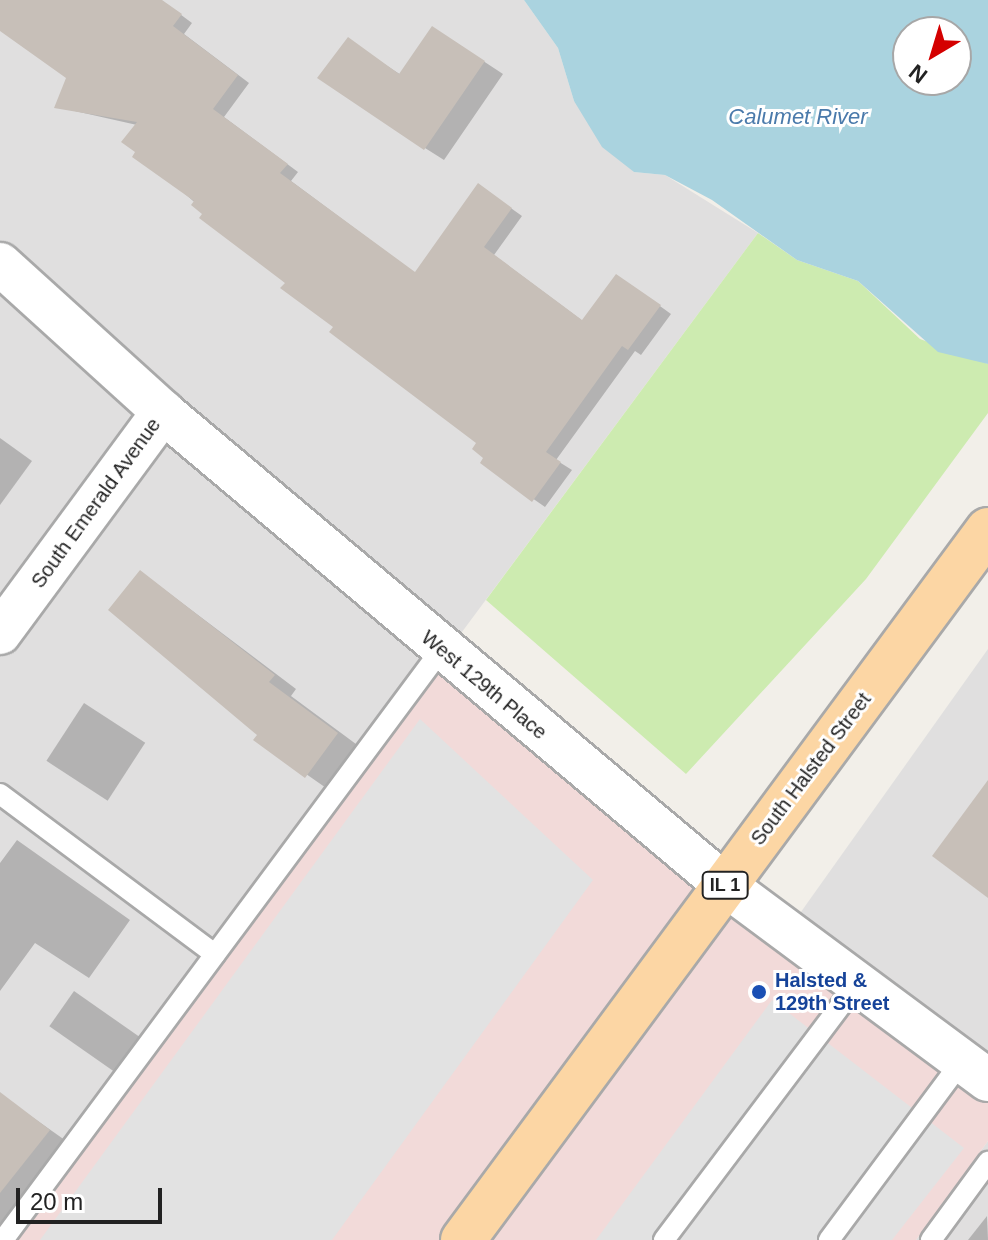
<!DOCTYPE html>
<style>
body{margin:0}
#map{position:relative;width:988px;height:1240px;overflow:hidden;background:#f2efe9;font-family:Arial,sans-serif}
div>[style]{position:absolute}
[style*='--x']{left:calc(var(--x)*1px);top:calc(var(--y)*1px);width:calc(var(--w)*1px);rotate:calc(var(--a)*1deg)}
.residential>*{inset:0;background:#e0dfdf}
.commercial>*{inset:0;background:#f2dad9}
.grass>*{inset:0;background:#cdebb0}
.parking>*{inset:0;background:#e2e2e2}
.water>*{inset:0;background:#aad3df}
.shadow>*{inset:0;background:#0003;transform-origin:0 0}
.building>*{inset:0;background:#c7bfb8}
.roads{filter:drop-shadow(2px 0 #a9a9a9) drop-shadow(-2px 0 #a9a9a9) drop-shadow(0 2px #a9a9a9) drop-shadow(0 -2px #a9a9a9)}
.service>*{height:20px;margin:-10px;padding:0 10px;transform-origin:10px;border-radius:10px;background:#fff}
.minor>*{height:42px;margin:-21px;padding:0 21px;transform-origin:21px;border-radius:21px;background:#fff}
.primary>*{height:44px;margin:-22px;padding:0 22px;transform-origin:22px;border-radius:22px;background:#fcd6a4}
.dots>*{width:22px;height:22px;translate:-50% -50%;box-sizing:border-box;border:4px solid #fff;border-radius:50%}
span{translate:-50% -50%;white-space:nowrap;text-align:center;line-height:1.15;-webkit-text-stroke:6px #fff;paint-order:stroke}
.shield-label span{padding:2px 6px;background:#fff;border:2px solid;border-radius:6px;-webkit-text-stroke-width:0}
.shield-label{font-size:18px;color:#222;font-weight:700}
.street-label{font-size:20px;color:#222}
.transit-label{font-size:20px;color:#164399;font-weight:700}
.left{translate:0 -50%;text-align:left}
.water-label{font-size:22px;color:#4a7aab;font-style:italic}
.north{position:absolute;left:892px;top:16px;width:80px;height:80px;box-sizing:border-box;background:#fff;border:2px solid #a7a7a7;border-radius:50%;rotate:218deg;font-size:22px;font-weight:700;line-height:32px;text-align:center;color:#222}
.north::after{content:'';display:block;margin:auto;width:28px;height:36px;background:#d40000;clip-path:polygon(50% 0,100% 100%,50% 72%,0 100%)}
.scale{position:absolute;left:16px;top:1188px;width:146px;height:36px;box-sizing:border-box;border:4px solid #222;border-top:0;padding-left:10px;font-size:24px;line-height:28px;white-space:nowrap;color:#222;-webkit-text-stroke:6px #fff;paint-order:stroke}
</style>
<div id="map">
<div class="residential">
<div style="clip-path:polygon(0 0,524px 0,558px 48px,574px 101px,634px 172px,665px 175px,758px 233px,11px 1240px,0 1240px)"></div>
<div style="clip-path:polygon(988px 649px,988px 1092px,781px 940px)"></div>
<div style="clip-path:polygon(988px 1141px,988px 1240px,916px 1240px)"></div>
</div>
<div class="commercial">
<div style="clip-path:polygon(443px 658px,988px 1092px,988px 1141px,916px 1240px,11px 1240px)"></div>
</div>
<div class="grass">
<div style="clip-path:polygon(758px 233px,797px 260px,858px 281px,920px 339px,988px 364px,988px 413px,866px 579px,686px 774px,486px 600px)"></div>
</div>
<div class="parking">
<div style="clip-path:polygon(420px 719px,593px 880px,332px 1240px,40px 1240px)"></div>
<div style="clip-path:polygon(772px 1000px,964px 1148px,892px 1240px,596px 1240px)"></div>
</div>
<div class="water">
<div style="clip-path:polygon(evenodd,524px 0,988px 0,988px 364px,938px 352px,858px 281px,797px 260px,712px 200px,665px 175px,634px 172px,602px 147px,574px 101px,558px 48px,524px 0,956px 32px,956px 80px,908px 80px,908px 32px,956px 32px)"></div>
</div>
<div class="shadow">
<div style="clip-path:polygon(0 0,161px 0,192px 23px,184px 34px,249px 83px,224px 117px,298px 172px,291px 181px,416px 274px,490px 193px,522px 216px,494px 255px,584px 322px,628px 283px,671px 314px,641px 355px,635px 351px,556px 460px,572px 470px,545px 507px,482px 463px,486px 457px,478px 443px,335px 327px,138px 152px,137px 125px,57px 107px,69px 78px,0 29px)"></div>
<div style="clip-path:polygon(433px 28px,503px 74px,444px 160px,425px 148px,348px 40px,401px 75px)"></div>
<div style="clip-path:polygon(0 438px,32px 461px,0 505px)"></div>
<div style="clip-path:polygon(141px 572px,296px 689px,291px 696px,360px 747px,329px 790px,256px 739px,259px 734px)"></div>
<div style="left:84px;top:703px;width:73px;height:69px;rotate:33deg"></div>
<div style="clip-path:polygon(17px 840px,130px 920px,89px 978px,35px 943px,0 991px,0 863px)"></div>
<div style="left:74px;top:991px;width:89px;height:43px;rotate:35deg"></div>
<div style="clip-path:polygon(11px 1102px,69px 1143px,0 1234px,0 1115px)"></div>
<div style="clip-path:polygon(987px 1216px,988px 1240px,968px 1240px)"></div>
</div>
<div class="building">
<div style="clip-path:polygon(0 0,162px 0,182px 14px,173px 26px,238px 75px,213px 109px,288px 164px,280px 173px,415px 272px,478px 183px,512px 208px,484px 247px,582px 320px,616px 274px,661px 305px,628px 350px,622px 346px,546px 452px,561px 462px,532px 502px,480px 463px,483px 458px,472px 449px,476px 443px,329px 332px,333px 327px,280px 288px,285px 283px,199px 218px,202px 214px,191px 205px,194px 201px,132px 157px,135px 152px,121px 142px,137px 122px,54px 108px,66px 78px,0 31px)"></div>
<div style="clip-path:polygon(432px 26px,485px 61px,424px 150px,317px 78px,348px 37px,399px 74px)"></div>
<div style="clip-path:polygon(140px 570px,275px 675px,269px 682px,338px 733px,305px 778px,253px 740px,257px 735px,108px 610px)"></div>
<div style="clip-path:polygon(988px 780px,988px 898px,932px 856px)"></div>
<div style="clip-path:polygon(0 1092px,50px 1130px,0 1193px)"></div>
</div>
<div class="roads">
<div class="service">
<div style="--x:0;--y:794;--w:268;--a:36.7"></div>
<div style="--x:3;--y:1240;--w:735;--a:-53.41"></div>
<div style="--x:664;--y:1240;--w:322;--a:-53"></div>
<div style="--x:829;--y:1240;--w:223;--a:-53.4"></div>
<div style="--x:931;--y:1240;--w:97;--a:-53.8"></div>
</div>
<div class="minor">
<div style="--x:0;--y:264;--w:220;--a:42.2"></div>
<div style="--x:163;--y:412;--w:735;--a:40.09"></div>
<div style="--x:725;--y:885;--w:327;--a:36.6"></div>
<div style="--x:0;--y:633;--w:275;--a:-53.6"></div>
</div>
<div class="primary">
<div style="--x:463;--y:1240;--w:883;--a:-53.52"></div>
</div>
</div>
<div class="dots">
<div style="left:759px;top:992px;background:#1a4fb4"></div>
</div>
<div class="shield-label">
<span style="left:725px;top:885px">IL 1</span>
</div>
<div class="street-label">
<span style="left:96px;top:503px;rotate:-54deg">South Emerald Avenue</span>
<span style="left:484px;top:685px;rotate:40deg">West 129th Place</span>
<span style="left:811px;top:769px;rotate:-53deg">South Halsted Street</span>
</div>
<div class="transit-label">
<span class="left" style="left:775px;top:992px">Halsted &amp;<br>129th Street</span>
</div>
<div class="water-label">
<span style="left:798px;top:117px">Calumet River</span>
</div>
<div class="north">N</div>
<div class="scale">20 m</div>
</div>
